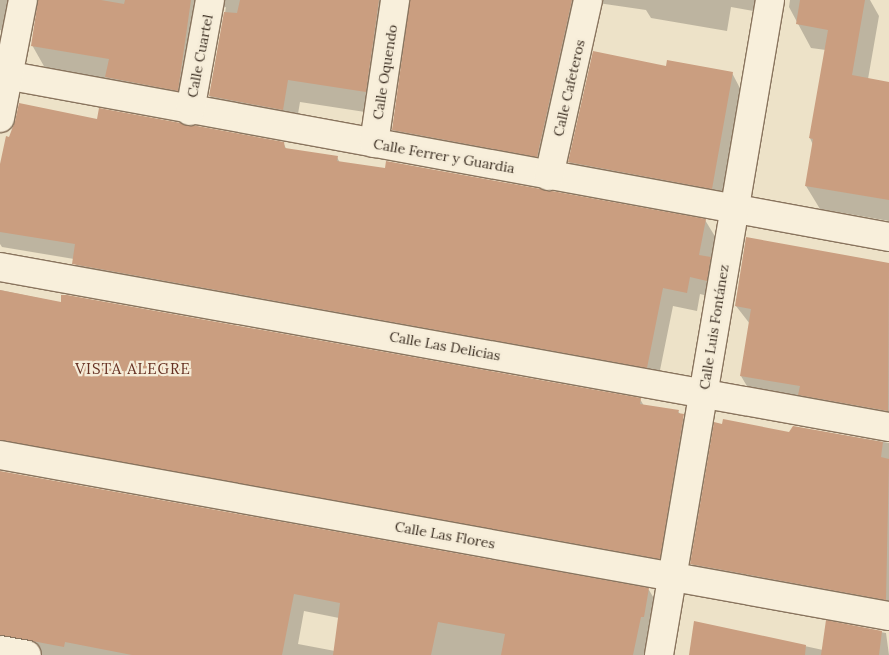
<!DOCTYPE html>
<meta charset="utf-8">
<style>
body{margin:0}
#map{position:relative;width:889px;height:655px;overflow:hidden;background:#ede2c8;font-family:Lora,serif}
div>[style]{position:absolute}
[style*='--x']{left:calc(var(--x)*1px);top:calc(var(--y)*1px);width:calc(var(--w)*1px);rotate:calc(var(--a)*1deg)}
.shadow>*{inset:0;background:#0003}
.building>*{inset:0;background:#ca9e80}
.roads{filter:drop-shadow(1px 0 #89745e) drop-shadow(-1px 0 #89745e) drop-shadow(0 1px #89745e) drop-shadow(0 -1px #89745e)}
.street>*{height:28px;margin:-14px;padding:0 14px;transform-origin:14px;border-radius:14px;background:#f8efdb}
span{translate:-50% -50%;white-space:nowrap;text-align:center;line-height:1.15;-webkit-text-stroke:4.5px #f5ecd8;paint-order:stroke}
.street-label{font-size:14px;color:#3a2d21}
.neighbourhood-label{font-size:15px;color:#653022;letter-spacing:1px}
</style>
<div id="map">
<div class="shadow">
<div style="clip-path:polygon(0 0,761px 0,759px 12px,731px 7px,727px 31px,651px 18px,646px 10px,591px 2px,550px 179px,406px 152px,393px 130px,411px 7px,402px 8px,378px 114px,300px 102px,295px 132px,223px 119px,210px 96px,226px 7px,211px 12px,190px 113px,119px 100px,107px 79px,45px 68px,32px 45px,39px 9px,32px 7px,17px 34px,0 30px)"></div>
<div style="clip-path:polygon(790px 0,870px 0,879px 16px,868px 79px,889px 83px,889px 221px,820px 209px,806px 186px,813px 145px,810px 138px,826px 50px,811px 48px,789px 7px)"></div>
<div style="clip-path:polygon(667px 67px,732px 73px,742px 92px,723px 207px,580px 181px,569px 162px)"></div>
<div style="clip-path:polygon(20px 105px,98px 121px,283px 143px,287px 150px,337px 157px,340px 163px,705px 220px,716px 238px,711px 261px,720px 276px,716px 298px,700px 294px,697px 311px,673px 306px,657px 385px,84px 282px,74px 259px,2px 247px,0 244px,0 188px)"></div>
<div style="clip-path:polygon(747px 239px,889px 265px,889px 426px,751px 393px,741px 376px,750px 324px,736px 306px)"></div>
<div style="clip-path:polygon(0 290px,62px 303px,640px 399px,644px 406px,678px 411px,693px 433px,669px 576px,0 462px)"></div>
<div style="clip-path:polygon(794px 427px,889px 443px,889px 615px,702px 581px,692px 564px)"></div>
<div style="clip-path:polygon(evenodd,0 472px,649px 590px,659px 607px,648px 655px,0 655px,0 472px,304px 611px,339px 618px,335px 651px,298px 644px,304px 611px)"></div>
<div style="clip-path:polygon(695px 622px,823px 650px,827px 622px,886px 633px,889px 655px,691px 655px)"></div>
</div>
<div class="building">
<div style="clip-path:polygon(38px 0,101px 0,124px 4px,125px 0,191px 0,178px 91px,105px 77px,109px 59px,31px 46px)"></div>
<div style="clip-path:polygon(240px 0,379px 0,366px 92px,288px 80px,283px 110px,209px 96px,224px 12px,237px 13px)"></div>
<div style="clip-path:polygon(410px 0,572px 0,537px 157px,392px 130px)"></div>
<div style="clip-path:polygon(800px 0,865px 0,852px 75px,889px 82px,889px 200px,805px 186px,813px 139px,809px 138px,828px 30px,796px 24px)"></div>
<div style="clip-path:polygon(593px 51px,666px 66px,667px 60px,733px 72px,712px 189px,568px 162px)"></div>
<div style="clip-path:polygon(19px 103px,97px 119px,99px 108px,284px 142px,285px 148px,338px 156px,337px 161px,385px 168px,386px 161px,706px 219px,699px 255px,711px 257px,707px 281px,690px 277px,687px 293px,663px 288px,647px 368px,72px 264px,75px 244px,0 232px,0 164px,6px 136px,9px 137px,15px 121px)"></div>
<div style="clip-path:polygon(746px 237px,889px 263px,888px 411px,798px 395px,800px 386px,740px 376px,751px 309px,735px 306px)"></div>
<div style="clip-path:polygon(0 290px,61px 302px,61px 295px,67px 295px,641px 398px,640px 404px,679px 410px,678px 413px,684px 414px,660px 559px,0 440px)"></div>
<div style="clip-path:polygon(723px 419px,789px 432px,793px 426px,883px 442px,881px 457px,889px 459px,886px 600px,690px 564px,714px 422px,722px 424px)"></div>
<div style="clip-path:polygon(0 471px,649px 588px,644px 617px,641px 617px,633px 655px,501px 655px,505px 634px,438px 622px,431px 655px,333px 655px,340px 603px,294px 594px,282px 655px,132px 655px,65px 642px,64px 647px,0 635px)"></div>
<div style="clip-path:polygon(826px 620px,882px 631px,879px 655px,821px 655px)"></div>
<div style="clip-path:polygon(694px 621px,806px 645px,805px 655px,689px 655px)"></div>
</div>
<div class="roads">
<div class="street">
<div style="--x:0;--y:74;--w:904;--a:10.39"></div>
<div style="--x:190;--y:111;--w:113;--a:-79.8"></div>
<div style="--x:0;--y:118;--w:120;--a:-79"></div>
<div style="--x:374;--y:143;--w:145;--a:-81.6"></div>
<div style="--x:549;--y:176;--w:180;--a:-77.5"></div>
<div style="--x:0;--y:267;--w:903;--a:10.2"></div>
<div style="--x:0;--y:455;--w:903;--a:10.27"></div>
<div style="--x:0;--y:650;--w:27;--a:10"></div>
<div style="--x:659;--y:655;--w:664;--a:-80.38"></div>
</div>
</div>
<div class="street-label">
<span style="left:200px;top:56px;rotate:-79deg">Calle Cuartel</span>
<span style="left:385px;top:72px;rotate:-81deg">Calle Oquendo</span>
<span style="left:569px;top:88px;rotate:-77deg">Calle Cafeteros</span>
<span style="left:444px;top:156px;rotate:10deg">Calle Ferrer y Guardia</span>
<span style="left:714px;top:327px;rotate:-81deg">Calle Luis Fontánez</span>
<span style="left:445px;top:346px;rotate:10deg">Calle Las Delicias</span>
<span style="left:445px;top:535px;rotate:10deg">Calle Las Flores</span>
</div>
<div class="neighbourhood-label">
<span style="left:133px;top:369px">VISTA ALEGRE</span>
</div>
</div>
